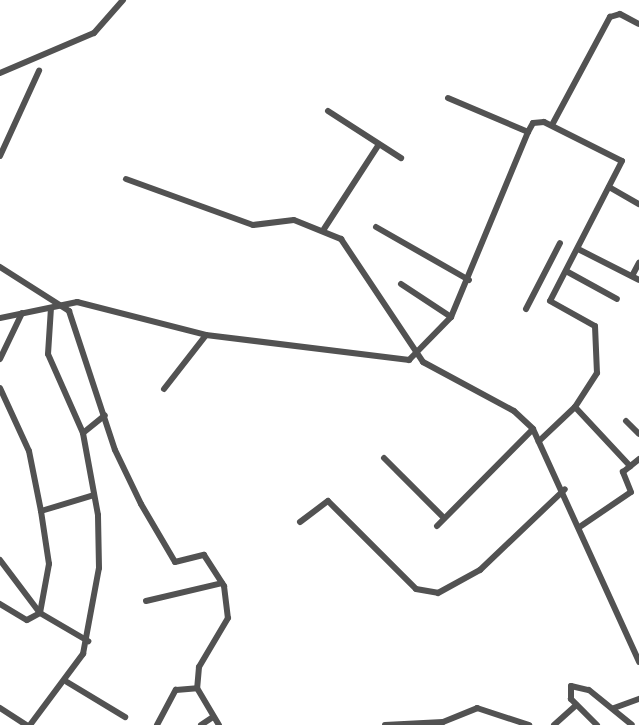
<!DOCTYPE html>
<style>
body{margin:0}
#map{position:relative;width:639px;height:725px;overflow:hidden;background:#fff;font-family:"Roboto Condensed",sans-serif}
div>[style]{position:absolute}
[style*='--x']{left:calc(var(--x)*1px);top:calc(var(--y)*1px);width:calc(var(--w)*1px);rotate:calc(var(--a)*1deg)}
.street>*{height:6px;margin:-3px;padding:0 3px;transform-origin:3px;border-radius:3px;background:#525252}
span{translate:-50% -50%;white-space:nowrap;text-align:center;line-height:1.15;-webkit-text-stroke:5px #fff;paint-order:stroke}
</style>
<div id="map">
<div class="street">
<div style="--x:0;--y:73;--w:102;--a:-23.1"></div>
<div style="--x:94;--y:33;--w:44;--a:-48.7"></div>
<div style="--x:448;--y:98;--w:87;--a:23"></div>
<div style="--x:328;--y:111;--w:87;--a:32.8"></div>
<div style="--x:552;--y:125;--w:123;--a:-61.8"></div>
<div style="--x:610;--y:17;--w:10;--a:-17"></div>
<div style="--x:620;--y:14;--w:21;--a:28"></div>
<div style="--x:0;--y:156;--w:94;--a:-65.4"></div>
<div style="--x:126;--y:179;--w:135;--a:19.9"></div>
<div style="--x:253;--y:225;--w:41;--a:-7"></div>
<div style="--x:294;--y:220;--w:51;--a:22"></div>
<div style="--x:341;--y:239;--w:148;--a:56.3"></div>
<div style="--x:423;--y:362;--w:103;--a:28.3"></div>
<div style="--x:514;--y:411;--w:26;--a:43"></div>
<div style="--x:533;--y:429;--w:256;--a:65.5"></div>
<div style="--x:609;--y:187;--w:34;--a:30"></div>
<div style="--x:376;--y:227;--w:107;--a:29.7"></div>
<div style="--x:324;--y:229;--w:99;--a:-57"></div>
<div style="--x:578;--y:249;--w:68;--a:26.9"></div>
<div style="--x:0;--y:267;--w:82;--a:32.5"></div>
<div style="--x:69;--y:311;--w:146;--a:71.7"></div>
<div style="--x:115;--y:450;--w:60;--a:64.3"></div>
<div style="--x:141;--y:504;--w:67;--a:59.6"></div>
<div style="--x:175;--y:562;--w:30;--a:-14"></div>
<div style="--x:204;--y:555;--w:37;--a:57"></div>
<div style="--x:224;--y:586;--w:32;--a:83"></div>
<div style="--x:228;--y:618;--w:57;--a:120.6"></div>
<div style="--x:199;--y:667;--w:21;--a:95"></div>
<div style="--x:197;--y:688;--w:43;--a:59.3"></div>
<div style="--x:566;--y:271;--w:58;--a:28.8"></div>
<div style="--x:632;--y:276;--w:15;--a:-62"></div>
<div style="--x:401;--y:284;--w:60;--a:33.4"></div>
<div style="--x:526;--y:309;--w:74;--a:-62.7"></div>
<div style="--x:0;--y:318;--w:79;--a:-11.7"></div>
<div style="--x:77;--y:302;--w:133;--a:14.3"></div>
<div style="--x:206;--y:335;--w:205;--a:7"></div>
<div style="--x:409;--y:360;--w:60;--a:-45.7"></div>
<div style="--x:451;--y:317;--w:200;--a:-67.4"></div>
<div style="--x:528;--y:132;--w:10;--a:-61"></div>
<div style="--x:533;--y:123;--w:11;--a:-5"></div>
<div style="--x:544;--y:122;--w:87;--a:26.6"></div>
<div style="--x:622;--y:161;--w:157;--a:117.2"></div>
<div style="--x:550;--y:301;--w:51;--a:29.1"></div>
<div style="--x:595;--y:326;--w:47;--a:87.6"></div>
<div style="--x:597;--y:373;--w:40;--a:122.9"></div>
<div style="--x:575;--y:407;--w:50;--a:136.6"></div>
<div style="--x:0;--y:359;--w:51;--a:-64.4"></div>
<div style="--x:0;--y:388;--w:69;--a:65.3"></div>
<div style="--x:29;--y:451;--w:61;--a:78.7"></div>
<div style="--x:164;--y:389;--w:68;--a:-52.1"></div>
<div style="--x:575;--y:407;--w:81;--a:47"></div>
<div style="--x:626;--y:421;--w:18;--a:45"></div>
<div style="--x:83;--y:433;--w:28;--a:-39"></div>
<div style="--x:384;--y:458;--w:85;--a:45"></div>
<div style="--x:300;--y:522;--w:35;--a:-37"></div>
<div style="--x:328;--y:501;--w:124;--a:45"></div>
<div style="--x:416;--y:589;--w:22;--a:10"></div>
<div style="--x:438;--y:593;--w:48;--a:-28.7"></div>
<div style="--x:480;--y:570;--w:117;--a:-43.6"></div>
<div style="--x:437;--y:526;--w:136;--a:-45.3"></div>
<div style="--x:581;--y:526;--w:60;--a:-34.2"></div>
<div style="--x:631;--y:492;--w:22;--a:-112"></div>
<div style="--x:623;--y:472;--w:21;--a:-39"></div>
<div style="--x:0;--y:560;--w:66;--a:53"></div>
<div style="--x:40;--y:613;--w:56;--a:30.3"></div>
<div style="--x:146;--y:601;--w:78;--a:-13.3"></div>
<div style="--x:0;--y:604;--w:31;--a:31"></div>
<div style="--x:27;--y:620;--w:15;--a:-28"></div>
<div style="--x:40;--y:613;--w:50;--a:-79.6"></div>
<div style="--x:49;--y:564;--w:54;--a:-98.6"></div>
<div style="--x:41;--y:511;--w:55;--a:-16.8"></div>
<div style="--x:67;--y:682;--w:68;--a:31.1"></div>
<div style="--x:0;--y:708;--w:31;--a:33"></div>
<div style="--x:614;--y:708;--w:27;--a:-20"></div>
<div style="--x:30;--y:725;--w:89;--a:-53.3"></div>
<div style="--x:83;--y:654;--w:87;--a:-79.5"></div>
<div style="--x:99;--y:568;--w:53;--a:-91.1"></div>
<div style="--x:98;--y:515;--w:83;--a:-100.4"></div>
<div style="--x:83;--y:433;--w:86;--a:-113.9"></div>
<div style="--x:48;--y:354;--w:46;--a:-86.3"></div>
<div style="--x:157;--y:725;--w:40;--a:-62"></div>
<div style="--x:176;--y:690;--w:21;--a:-5"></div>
<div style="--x:201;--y:725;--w:14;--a:-34"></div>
<div style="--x:385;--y:725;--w:58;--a:-3"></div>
<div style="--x:443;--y:722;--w:37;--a:-22"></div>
<div style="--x:477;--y:708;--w:55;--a:18.1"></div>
<div style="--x:554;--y:725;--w:30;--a:-42"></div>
<div style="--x:597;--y:725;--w:37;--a:-135"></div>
<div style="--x:571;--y:699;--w:13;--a:-90"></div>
<div style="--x:571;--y:686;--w:18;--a:13"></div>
<div style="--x:589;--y:690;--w:55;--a:39.1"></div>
</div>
</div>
